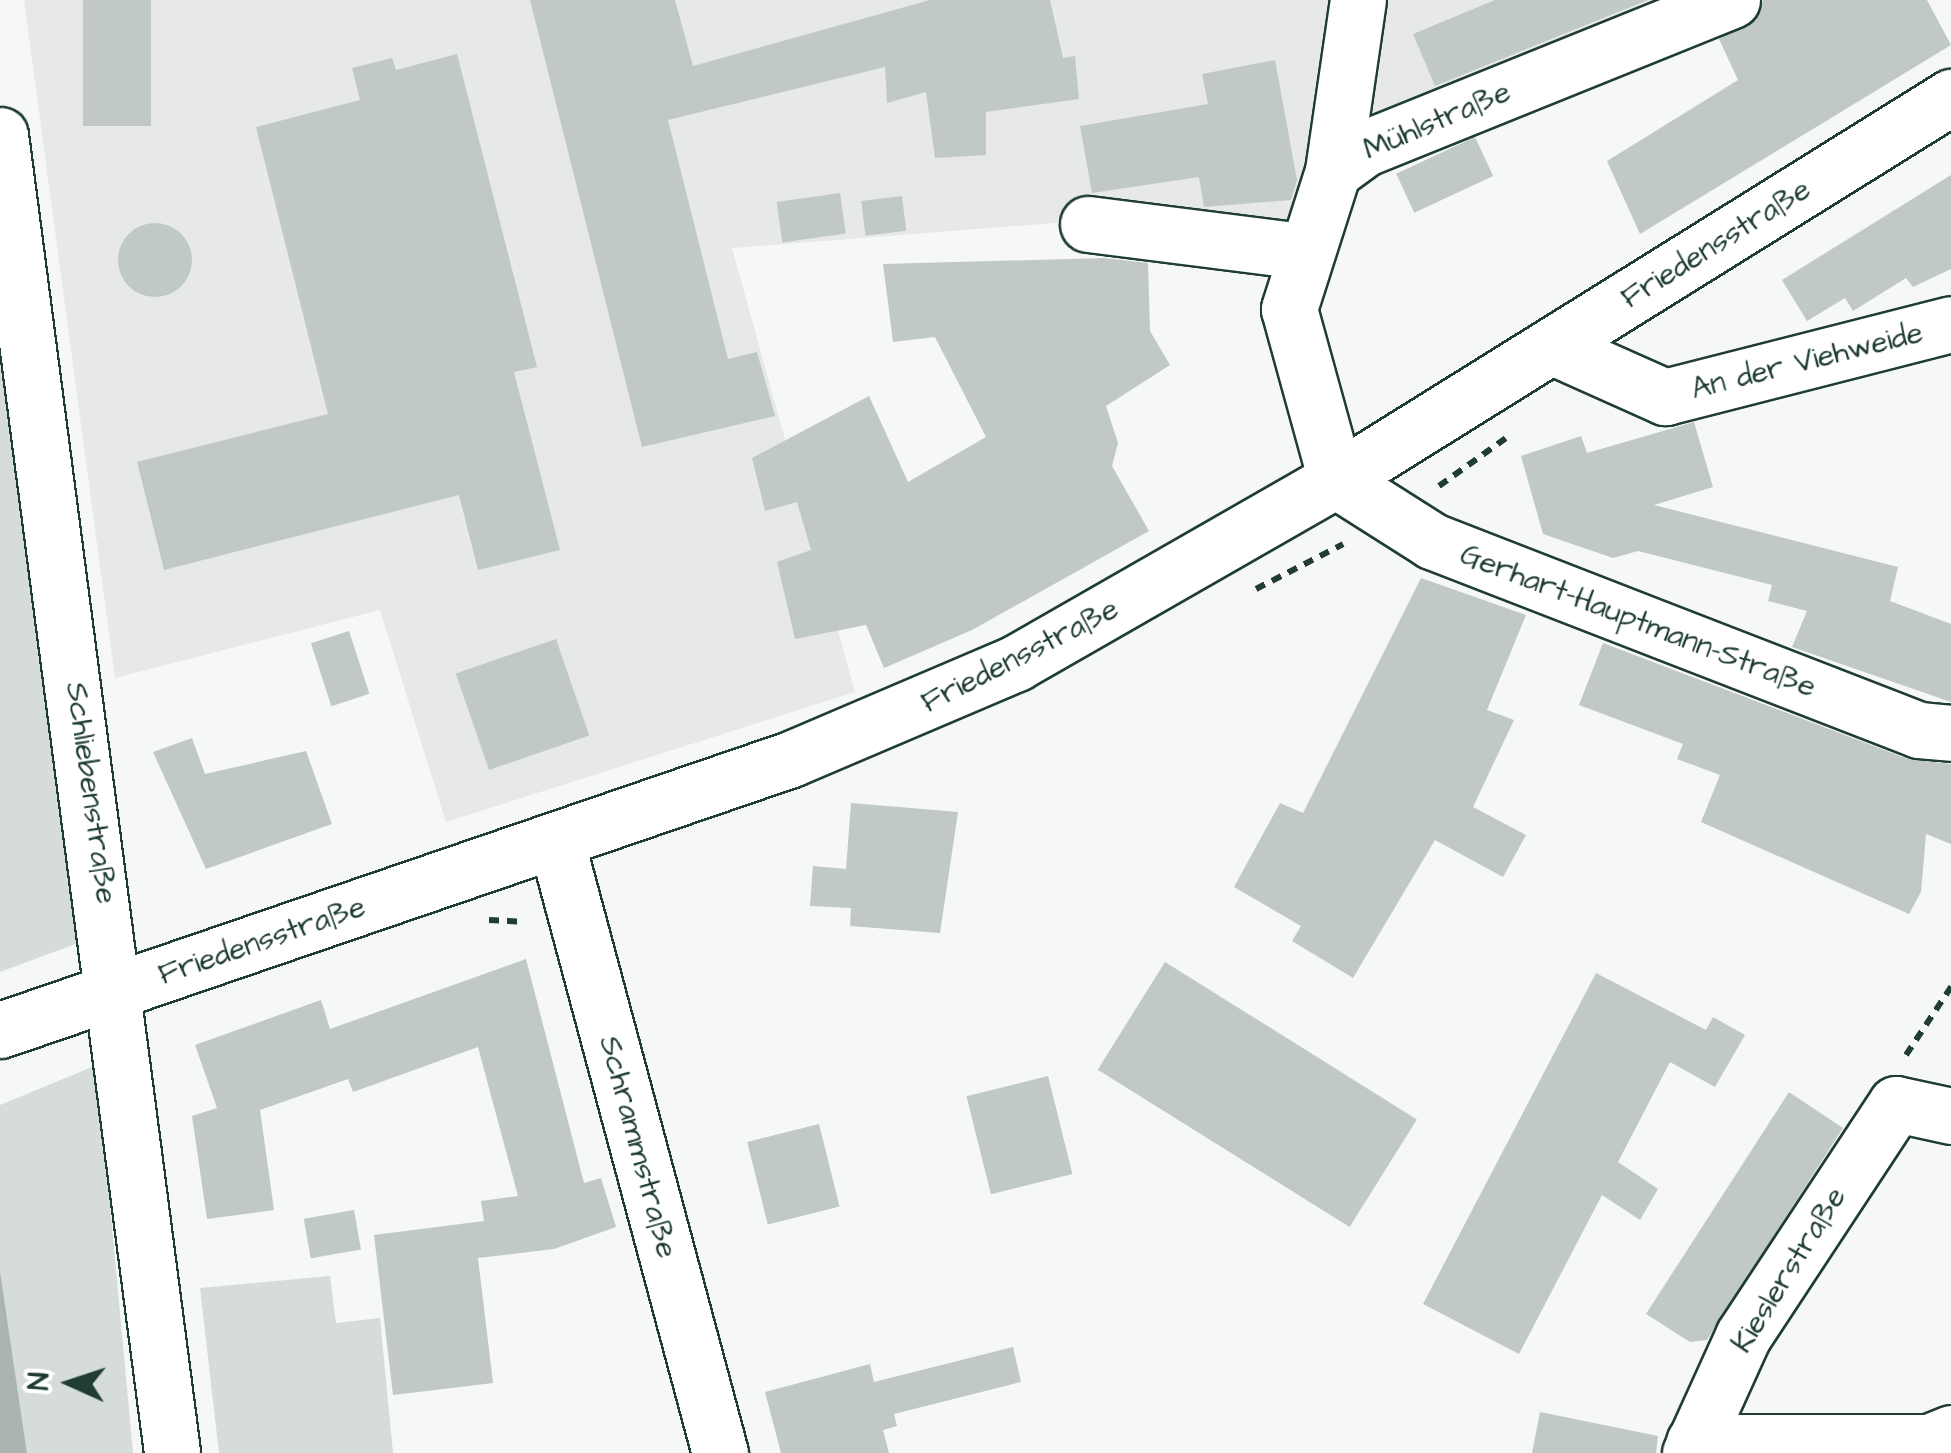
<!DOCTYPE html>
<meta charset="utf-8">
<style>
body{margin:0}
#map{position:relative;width:1951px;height:1453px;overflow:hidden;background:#f6f7f7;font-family:"Architects Daughter",sans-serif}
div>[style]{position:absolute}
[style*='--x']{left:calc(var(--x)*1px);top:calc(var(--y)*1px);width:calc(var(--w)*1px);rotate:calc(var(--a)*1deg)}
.built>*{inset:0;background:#e6e9e8}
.green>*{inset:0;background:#d6dcdb}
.water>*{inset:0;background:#aab5b1}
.building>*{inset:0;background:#c0c9c6;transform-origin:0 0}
.round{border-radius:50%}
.path>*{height:6px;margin-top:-3px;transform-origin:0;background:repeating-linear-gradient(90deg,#1f3d34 0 10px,transparent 0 18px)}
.roads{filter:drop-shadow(2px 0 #1f3d34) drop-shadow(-2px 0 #1f3d34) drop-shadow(0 2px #1f3d34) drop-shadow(0 -2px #1f3d34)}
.minor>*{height:55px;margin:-27.5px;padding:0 27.5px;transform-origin:27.5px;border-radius:27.5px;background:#fff}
.major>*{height:55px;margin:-27.5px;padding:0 27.5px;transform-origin:27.5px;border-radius:27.5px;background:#fff}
span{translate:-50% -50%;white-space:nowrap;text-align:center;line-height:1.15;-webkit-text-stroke:8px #fff;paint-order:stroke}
.street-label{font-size:30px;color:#1f3d34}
.north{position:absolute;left:20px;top:1333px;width:100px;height:100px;-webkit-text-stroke:8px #fff;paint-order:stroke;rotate:273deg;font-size:28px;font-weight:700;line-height:40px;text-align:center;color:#1f3d34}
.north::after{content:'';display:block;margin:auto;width:35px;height:45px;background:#1f3d34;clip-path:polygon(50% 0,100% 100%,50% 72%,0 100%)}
</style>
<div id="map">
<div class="built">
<div style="clip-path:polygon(24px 0,1715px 0,1333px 154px,1294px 244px,1081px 221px,732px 248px,855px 692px,446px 822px,380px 610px,115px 678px)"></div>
</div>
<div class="green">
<div style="clip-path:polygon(0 357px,78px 943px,0 972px)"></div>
<div style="clip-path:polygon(97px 1065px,133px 1453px,27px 1453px,0 1271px,0 1105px)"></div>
<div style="clip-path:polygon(330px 1276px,336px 1323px,380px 1318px,393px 1453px,219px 1453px,200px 1288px)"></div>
</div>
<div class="water">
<div style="clip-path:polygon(0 1271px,27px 1453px,0 1453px)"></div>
</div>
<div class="building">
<div style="left:83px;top:0;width:68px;height:126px"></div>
<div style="clip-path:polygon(530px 0,675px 0,693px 66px,930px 0,1050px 0,1063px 58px,1075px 56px,1079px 99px,986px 112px,986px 155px,935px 158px,926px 92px,887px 103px,885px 67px,668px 120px,728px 359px,757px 352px,775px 416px,642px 447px)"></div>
<div style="clip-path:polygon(1495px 0,1648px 0,1435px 86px,1413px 34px)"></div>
<div style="clip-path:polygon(1763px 0,1927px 0,1951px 45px,1640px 234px,1607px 161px,1738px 80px,1719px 39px,1756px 20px)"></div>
<div style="clip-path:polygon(457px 54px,537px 367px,514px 372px,560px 550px,478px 570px,459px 495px,164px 570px,137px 462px,328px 414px,256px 127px,360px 100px,352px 68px,392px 58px,396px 70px)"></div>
<div style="clip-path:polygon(1275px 60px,1297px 180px,1291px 200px,1204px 207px,1199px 177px,1092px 193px,1080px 126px,1208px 104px,1202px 74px)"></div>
<div style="left:1475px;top:137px;width:43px;height:87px;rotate:65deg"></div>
<div style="clip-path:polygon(1951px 175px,1951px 269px,1913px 287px,1906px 278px,1853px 311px,1845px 298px,1807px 321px,1782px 280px)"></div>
<div style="left:840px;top:193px;width:41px;height:64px;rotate:82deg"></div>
<div style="left:902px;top:196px;width:35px;height:41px;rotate:83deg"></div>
<div class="round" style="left:118px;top:223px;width:74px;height:74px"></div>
<div style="clip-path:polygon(1104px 258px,1148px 263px,1150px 331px,1170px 365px,1106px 406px,1118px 443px,1112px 466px,1149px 531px,972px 630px,884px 668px,866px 625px,795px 639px,777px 562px,811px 550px,797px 502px,765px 511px,752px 458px,869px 396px,908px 482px,986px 437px,935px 337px,893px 342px,883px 264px)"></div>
<div style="clip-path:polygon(1694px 422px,1713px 487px,1654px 505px,1898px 567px,1890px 601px,1951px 624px,1951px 702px,1792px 647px,1807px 611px,1768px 601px,1772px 585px,1638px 551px,1613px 558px,1543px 534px,1521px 456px,1581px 436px,1587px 453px)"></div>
<div style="clip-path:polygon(1421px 578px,1526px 615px,1487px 710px,1514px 720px,1473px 807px,1526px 835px,1503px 877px,1435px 840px,1353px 978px,1292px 941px,1301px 926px,1234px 887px,1280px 803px,1303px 813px)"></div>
<div style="left:349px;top:631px;width:66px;height:40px;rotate:72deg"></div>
<div style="left:556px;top:639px;width:102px;height:106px;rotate:71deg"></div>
<div style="clip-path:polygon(1603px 643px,1908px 759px,1951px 764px,1951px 844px,1926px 834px,1921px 892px,1909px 914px,1701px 822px,1720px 775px,1677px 759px,1683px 744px,1579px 705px)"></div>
<div style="clip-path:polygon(192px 738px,205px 774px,306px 751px,332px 824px,206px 869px,153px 752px)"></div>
<div style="clip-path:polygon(851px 803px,958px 812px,940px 933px,850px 926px,851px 908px,810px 906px,813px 866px,846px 869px)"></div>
<div style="clip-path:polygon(526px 959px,584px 1183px,601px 1178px,616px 1227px,554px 1249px,478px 1258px,493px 1383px,393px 1395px,374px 1235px,484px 1221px,481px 1201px,518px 1196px,478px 1047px,353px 1092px,348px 1079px,260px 1110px,274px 1210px,207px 1219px,192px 1116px,217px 1108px,195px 1045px,321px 1000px,330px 1029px)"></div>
<div style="left:1165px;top:962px;width:297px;height:127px;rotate:32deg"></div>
<div style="clip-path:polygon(1596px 973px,1706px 1030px,1713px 1017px,1745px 1035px,1715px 1087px,1670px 1062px,1618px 1162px,1658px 1189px,1640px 1220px,1602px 1195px,1519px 1354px,1423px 1304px)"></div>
<div style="left:1048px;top:1076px;width:101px;height:84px;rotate:76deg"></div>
<div style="clip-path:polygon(1789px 1092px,1843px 1128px,1707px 1340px,1690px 1342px,1646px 1314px)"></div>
<div style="left:819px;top:1124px;width:85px;height:74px;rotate:76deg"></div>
<div style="left:354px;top:1210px;width:40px;height:51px;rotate:80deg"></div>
<div style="clip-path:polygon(1013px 1347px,1021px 1382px,894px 1414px,897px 1426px,883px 1430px,889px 1453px,781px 1453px,765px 1392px,870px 1364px,874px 1382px)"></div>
<div style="clip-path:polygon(1540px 1412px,1658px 1436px,1656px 1453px,1532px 1453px)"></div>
</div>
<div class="path">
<div style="--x:1439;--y:486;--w:82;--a:-35.6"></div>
<div style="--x:1256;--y:589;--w:98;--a:-27.3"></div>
<div style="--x:489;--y:920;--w:36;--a:3"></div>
<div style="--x:1906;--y:1055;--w:82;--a:-56.5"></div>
</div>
<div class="roads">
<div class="minor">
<div style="--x:1732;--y:0;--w:396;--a:158"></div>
<div style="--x:1365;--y:148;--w:39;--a:144"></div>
<div style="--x:1333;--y:171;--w:145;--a:107.7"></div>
<div style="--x:1289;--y:309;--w:177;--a:74.6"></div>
<div style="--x:1336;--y:480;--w:114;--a:32.4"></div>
<div style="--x:1432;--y:541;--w:522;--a:21.21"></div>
<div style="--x:1919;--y:730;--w:32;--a:5"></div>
<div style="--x:0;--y:135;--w:1329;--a:82.56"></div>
<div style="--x:1333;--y:171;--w:173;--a:-81.7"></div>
<div style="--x:1088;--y:224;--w:216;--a:7.2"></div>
<div style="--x:1553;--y:347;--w:123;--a:24.1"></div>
<div style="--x:1665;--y:397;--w:295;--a:-14.3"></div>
<div style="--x:1694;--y:1442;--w:235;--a:0"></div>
<div style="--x:1929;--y:1442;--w:24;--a:-22"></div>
<div style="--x:1690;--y:1453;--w:128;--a:-65.6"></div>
<div style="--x:1743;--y:1336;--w:278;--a:-56.6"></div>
<div style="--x:1896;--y:1104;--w:56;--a:12.3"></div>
</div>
<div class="major">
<div style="--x:556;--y:841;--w:634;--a:75"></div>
<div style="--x:0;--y:1030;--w:836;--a:-18.91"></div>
<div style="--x:791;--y:759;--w:245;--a:-23.1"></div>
<div style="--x:1016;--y:663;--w:369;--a:-29.8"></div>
<div style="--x:1336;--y:480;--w:725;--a:-31.91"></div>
</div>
</div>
<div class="street-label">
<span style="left:1437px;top:121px;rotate:-23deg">Mühlstraße</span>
<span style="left:1716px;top:244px;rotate:-32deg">Friedensstraße</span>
<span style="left:1807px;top:361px;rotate:-14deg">An der Viehweide</span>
<span style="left:1638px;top:621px;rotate:21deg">Gerhart-Hauptmann-Straße</span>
<span style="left:1020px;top:656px;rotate:-27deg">Friedensstraße</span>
<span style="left:91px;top:793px;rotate:82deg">Schliebenstraße</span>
<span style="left:262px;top:941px;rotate:-19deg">Friedensstraße</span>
<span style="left:638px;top:1147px;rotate:75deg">Schrammstraße</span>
<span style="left:1789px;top:1270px;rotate:-58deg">Kieslerstraße</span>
</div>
<div class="north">N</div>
</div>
